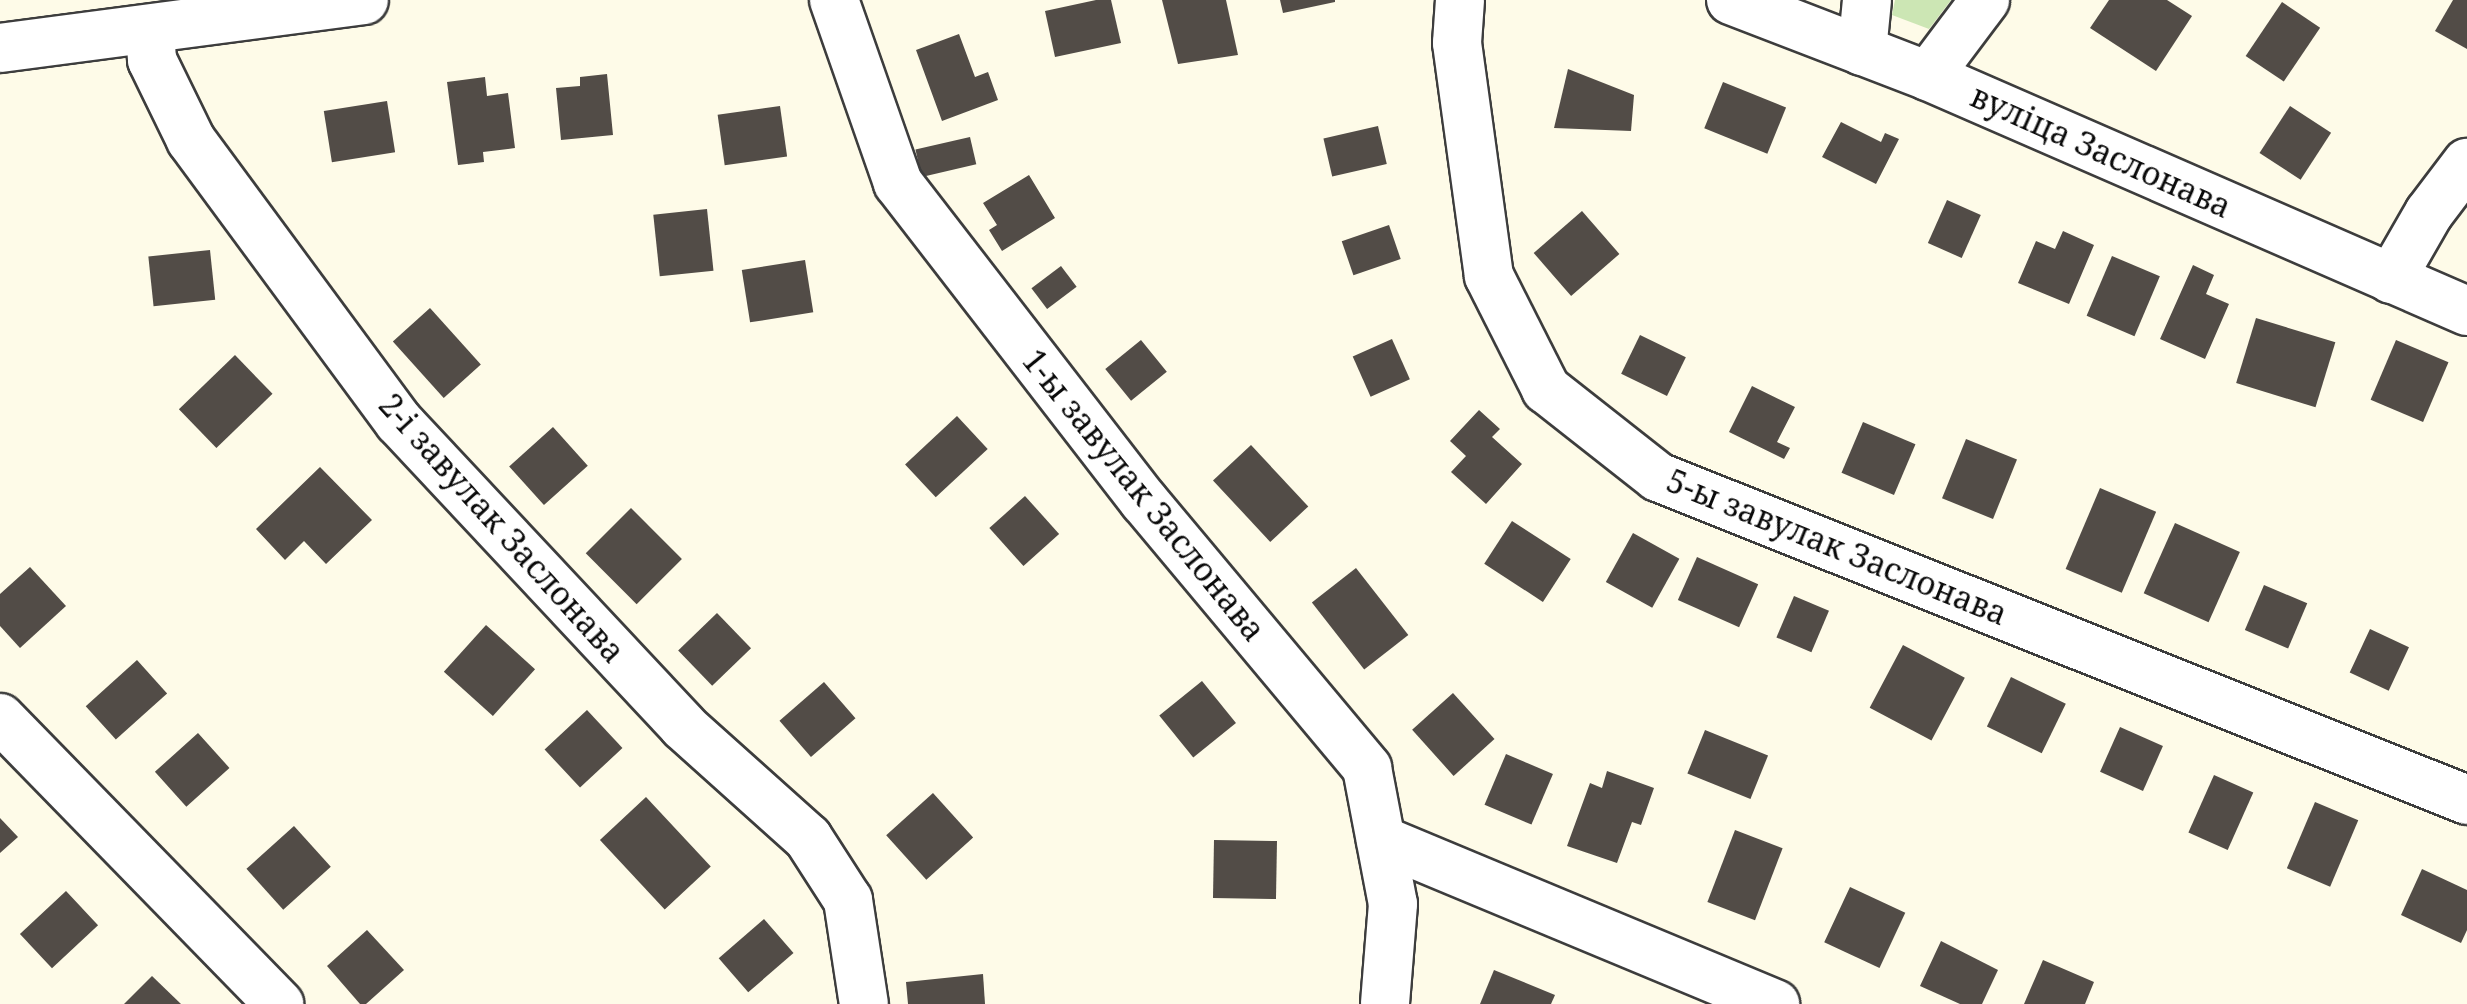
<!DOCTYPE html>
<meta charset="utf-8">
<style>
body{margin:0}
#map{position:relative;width:2467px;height:1004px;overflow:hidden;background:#fefbe8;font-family:"Noto Serif",serif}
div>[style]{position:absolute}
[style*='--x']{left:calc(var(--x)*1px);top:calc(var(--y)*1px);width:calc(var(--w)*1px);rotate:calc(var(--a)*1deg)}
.green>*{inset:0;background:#cce6b4}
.building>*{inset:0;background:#524c47;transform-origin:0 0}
.roads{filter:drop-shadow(2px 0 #3d3d3d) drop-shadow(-2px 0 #3d3d3d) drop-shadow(0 2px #3d3d3d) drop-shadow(0 -2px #3d3d3d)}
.minor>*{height:48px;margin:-24px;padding:0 24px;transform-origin:24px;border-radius:24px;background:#fff}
span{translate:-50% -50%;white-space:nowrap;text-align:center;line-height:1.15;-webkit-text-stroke:10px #fff;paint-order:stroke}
.street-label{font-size:32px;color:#0a0a0a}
</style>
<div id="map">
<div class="green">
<div style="clip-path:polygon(1895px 0,1951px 0,1929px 29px,1892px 15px)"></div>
</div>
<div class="building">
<div style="clip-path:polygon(1096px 0,1111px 0,1121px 43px,1055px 57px,1045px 11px)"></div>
<div style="clip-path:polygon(1162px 0,1226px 0,1238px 55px,1178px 64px)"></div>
<div style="clip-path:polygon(1280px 0,1335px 0,1335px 2px,1283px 13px)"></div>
<div style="clip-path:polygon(2109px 0,2167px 0,2192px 16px,2156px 71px,2090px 28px)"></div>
<div style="clip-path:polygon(2453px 0,2467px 0,2467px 49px,2435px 31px)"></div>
<div style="left:2282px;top:2px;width:46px;height:65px;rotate:34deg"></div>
<div style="clip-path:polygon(959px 34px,975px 77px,988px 72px,998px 100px,942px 121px,916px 50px)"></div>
<div style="clip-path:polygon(1568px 69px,1634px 95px,1631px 131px,1554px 128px)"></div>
<div style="clip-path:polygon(607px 74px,613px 135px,561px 140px,556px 88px,580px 86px,580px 77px)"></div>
<div style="clip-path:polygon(485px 77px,487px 96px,508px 93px,515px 148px,483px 152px,484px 162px,458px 165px,447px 82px)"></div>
<div style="left:1723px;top:82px;width:68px;height:50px;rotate:22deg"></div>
<div style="left:387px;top:101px;width:52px;height:64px;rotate:81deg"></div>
<div style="left:780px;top:106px;width:51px;height:63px;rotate:82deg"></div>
<div style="left:2290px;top:106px;width:49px;height:56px;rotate:33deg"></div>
<div style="clip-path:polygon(1841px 122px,1881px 142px,1885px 133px,1899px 139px,1876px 184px,1822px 157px)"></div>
<div style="left:1378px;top:126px;width:39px;height:56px;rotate:77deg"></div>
<div style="left:970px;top:137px;width:28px;height:56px;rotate:77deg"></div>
<div style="clip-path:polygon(1029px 175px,1055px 218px,1002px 251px,989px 230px,997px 225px,983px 203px)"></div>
<div style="left:1947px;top:200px;width:37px;height:47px;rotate:24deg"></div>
<div style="left:707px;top:209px;width:62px;height:54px;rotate:84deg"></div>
<div style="left:1582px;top:211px;width:57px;height:64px;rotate:49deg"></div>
<div style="left:1389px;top:225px;width:36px;height:50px;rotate:71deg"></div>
<div style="clip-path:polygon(2063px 231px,2094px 245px,2069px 304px,2018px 283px,2036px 241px,2055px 249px)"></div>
<div style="left:210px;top:250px;width:50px;height:62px;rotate:84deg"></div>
<div style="left:2112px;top:256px;width:52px;height:65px;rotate:23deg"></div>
<div style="left:805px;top:260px;width:53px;height:64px;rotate:81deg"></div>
<div style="clip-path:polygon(2193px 265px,2214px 275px,2206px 294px,2229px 304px,2205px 359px,2160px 339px)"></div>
<div style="left:1061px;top:266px;width:26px;height:37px;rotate:53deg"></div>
<div style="left:430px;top:308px;width:76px;height:50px;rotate:48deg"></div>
<div style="left:2256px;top:318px;width:83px;height:68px;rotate:17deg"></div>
<div style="left:1640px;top:335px;width:51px;height:43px;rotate:26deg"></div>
<div style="left:1392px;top:339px;width:44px;height:43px;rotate:66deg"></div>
<div style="left:1141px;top:340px;width:41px;height:46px;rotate:51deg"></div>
<div style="left:2396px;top:340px;width:57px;height:65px;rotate:23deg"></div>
<div style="left:235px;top:355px;width:54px;height:78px;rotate:46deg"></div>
<div style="clip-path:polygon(1752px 386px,1795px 407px,1777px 442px,1790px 448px,1784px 459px,1729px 432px)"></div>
<div style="clip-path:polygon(1479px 410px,1500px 429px,1492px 437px,1522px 464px,1486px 504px,1451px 472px,1466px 456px,1450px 441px)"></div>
<div style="left:957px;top:416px;width:45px;height:71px;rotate:47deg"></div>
<div style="left:1863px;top:422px;width:57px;height:55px;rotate:23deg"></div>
<div style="left:553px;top:427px;width:52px;height:59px;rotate:48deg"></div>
<div style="left:1966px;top:439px;width:55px;height:64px;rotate:22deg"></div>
<div style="left:1251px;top:445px;width:84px;height:52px;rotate:47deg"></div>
<div style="clip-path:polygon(320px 467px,372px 520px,326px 564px,304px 541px,285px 560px,256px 529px)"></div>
<div style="left:2100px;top:488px;width:61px;height:88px;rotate:23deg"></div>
<div style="left:1025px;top:496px;width:51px;height:48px;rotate:48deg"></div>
<div style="left:631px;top:508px;width:72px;height:64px;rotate:45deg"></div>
<div style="left:1512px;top:521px;width:70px;height:51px;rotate:33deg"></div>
<div style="left:2175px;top:523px;width:71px;height:77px;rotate:24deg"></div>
<div style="left:1633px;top:533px;width:53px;height:56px;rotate:29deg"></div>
<div style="left:1697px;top:557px;width:67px;height:47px;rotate:24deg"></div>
<div style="clip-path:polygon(30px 567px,66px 606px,20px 648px,0 626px,0 594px)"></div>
<div style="left:1356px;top:568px;width:85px;height:56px;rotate:52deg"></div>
<div style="left:2264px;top:585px;width:47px;height:49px;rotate:23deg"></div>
<div style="left:1794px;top:596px;width:38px;height:45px;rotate:23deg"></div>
<div style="left:717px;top:613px;width:49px;height:54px;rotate:46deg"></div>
<div style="left:486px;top:625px;width:66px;height:63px;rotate:42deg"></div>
<div style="left:2370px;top:629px;width:43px;height:48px;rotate:25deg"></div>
<div style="left:1903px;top:645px;width:70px;height:71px;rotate:28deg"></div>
<div style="left:137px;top:660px;width:45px;height:69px;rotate:48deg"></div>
<div style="left:2011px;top:677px;width:61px;height:55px;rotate:26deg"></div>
<div style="left:1202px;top:681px;width:54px;height:55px;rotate:51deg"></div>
<div style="left:824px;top:682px;width:48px;height:59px;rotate:49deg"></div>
<div style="left:1453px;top:693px;width:62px;height:55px;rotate:48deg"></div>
<div style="left:587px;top:710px;width:52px;height:58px;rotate:47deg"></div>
<div style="left:2120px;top:727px;width:47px;height:49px;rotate:24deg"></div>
<div style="left:1705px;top:730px;width:68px;height:47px;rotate:22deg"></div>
<div style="left:198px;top:733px;width:47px;height:58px;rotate:48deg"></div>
<div style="left:1506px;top:754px;width:51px;height:55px;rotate:23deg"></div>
<div style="clip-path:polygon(1607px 771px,1654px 788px,1641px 825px,1632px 822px,1617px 863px,1567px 846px,1590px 783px,1602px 788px)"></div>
<div style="left:2214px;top:775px;width:43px;height:63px;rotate:24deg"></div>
<div style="left:933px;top:793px;width:60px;height:63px;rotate:48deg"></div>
<div style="left:646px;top:797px;width:95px;height:63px;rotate:47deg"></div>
<div style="left:2315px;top:802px;width:47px;height:72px;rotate:23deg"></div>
<div style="clip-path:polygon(0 818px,18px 837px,0 853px)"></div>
<div style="left:294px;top:826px;width:55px;height:64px;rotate:48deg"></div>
<div style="left:1735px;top:830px;width:51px;height:77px;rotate:21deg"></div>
<div style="left:1214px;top:840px;width:63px;height:58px;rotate:1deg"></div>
<div style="clip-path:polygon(2422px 869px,2467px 890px,2467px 930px,2461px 943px,2401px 915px)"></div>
<div style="left:1850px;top:887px;width:61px;height:61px;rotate:25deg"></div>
<div style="left:66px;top:891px;width:47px;height:63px;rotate:47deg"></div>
<div style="left:764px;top:919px;width:45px;height:60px;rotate:49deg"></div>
<div style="clip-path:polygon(367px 930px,404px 970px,366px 1004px,360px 1004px,327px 966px)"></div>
<div style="clip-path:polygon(1941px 941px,1998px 970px,1982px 1004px,1960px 1004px,1920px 986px)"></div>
<div style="clip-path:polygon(2043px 960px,2094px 982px,2085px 1004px,2024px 1004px)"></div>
<div style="clip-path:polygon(1494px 970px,1555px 995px,1551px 1004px,1480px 1004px)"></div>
<div style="clip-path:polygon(983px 974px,985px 1004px,908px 1004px,906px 982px)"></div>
<div style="clip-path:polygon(152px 976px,181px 1004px,124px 1004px)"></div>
</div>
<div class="roads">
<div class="minor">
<div style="--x:834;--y:0;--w:194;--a:70.7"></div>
<div style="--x:898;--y:183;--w:402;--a:52.3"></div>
<div style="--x:1144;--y:501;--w:348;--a:50.1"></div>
<div style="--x:1367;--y:768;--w:138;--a:79.2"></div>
<div style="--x:1393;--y:904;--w:100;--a:94.6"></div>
<div style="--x:1460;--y:0;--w:43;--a:94"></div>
<div style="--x:1457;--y:43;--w:235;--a:82.2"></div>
<div style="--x:1489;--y:276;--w:127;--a:63.2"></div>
<div style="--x:1546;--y:389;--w:142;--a:38.2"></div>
<div style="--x:1658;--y:477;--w:871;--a:21.76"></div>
<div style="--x:1731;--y:0;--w:211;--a:21.1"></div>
<div style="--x:1928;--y:76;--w:588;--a:23.56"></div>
<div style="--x:150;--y:31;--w:29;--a:86"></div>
<div style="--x:152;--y:60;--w:89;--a:64"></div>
<div style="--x:191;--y:140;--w:350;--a:53.6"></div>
<div style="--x:399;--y:422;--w:416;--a:46.9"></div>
<div style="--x:683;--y:726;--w:168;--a:41.9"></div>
<div style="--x:808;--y:838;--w:74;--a:57.2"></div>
<div style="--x:848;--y:900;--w:105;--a:81.3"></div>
<div style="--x:0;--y:48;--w:367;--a:-7.5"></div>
<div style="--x:1862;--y:51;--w:51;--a:-84.4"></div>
<div style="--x:1928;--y:76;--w:95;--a:-53.1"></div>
<div style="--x:2391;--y:279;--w:76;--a:-60.1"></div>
<div style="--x:2429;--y:213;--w:63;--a:-52.8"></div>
<div style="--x:0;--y:718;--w:400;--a:45.7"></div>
<div style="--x:1381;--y:840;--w:427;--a:22.6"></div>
</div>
</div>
<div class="street-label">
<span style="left:2101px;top:151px;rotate:24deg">вуліца Заслонава</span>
<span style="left:1144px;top:495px;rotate:51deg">1-ы завулак Заслонава</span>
<span style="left:502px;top:528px;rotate:48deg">2-і завулак Заслонава</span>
<span style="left:1837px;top:547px;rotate:22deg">5-ы завулак Заслонава</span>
</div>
</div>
